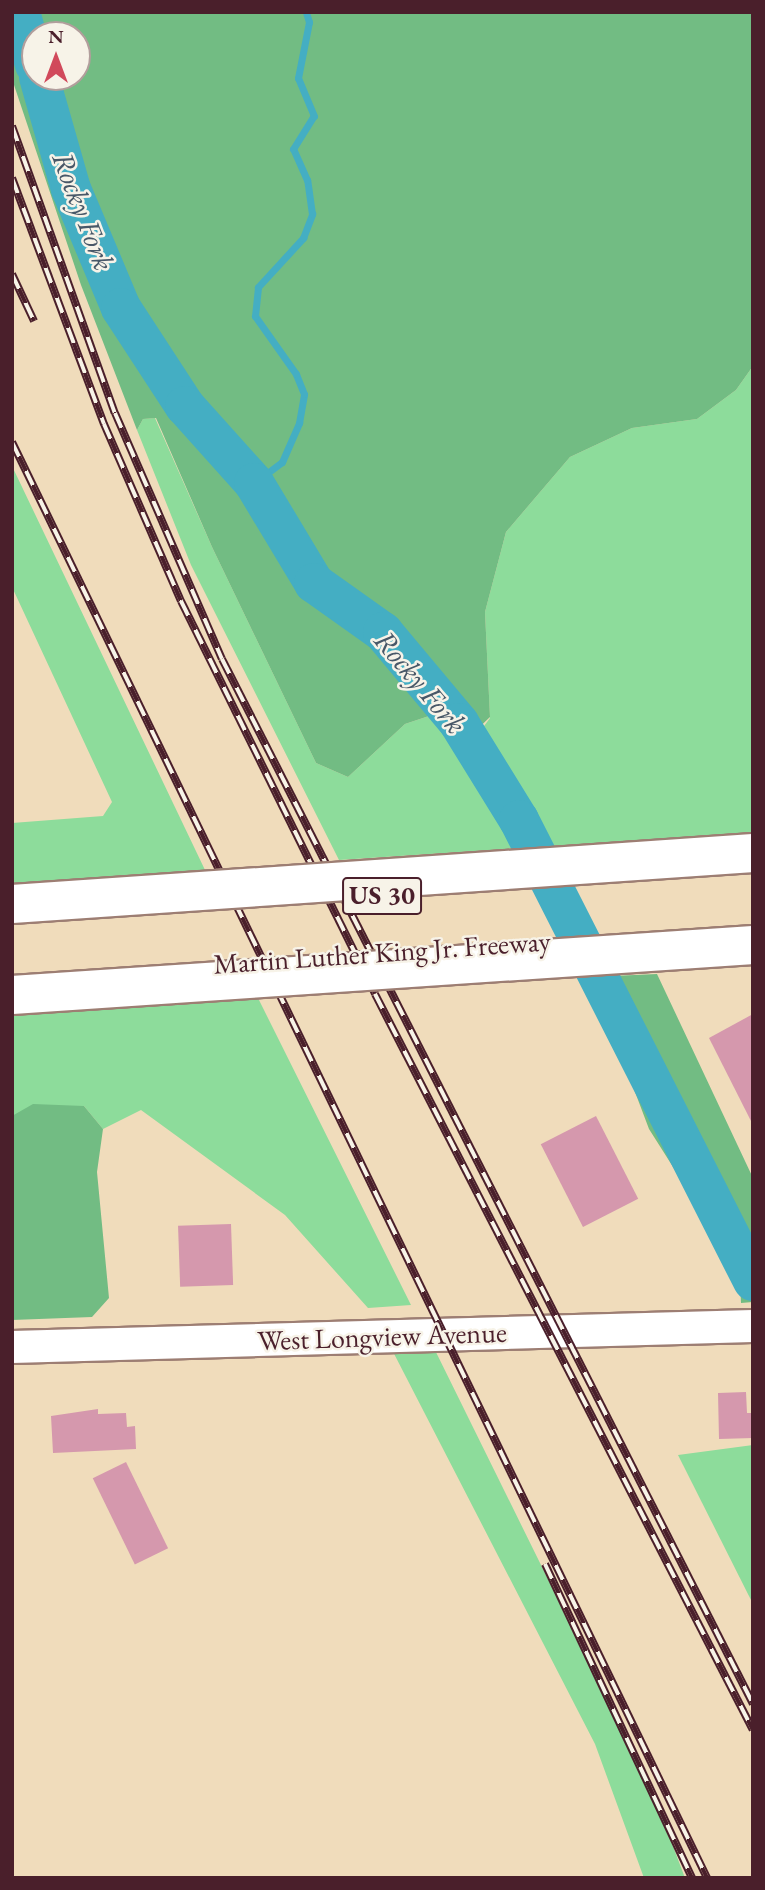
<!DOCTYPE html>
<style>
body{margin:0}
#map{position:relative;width:765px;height:1890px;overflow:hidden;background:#f0dcbb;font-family:"EB Garamond",serif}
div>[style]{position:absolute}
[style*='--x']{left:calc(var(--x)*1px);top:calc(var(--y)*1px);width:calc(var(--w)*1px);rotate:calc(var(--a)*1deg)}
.green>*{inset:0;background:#8ddc9b}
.forest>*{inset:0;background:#72bc83}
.stream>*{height:7px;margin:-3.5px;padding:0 3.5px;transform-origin:3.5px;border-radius:3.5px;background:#44aec3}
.river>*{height:40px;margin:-20px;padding:0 20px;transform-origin:20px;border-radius:20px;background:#44aec3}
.building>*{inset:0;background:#d598ad;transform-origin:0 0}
.roads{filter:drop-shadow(2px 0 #9d7e73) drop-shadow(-2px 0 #9d7e73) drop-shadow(0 2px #9d7e73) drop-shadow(0 -2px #9d7e73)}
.secondary>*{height:32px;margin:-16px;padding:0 16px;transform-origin:16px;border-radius:16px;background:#fff}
.rail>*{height:8px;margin-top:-4px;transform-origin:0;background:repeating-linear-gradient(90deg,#f7f3e8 0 16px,#4a1f2b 0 32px);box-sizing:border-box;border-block:2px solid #4a1f2b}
.bridges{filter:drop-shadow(2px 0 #9d7e73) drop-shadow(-2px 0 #9d7e73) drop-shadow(0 2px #9d7e73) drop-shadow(0 -2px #9d7e73)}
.highway-bridge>*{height:38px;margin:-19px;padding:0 19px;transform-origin:19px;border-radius:19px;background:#fff}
span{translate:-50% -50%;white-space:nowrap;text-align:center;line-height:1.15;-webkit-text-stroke:5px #f7f3e8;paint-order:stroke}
.shield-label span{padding:2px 5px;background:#f7f3e8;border:2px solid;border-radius:5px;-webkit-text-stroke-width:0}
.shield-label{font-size:26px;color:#4a1f2b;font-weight:700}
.street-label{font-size:28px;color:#4a1f2b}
.water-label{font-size:30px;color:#485868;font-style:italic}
.frame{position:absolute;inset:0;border:14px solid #4a1f2b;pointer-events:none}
.north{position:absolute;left:21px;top:21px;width:70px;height:70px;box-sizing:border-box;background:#f7f3e8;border:2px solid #b29e9c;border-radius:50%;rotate:0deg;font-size:19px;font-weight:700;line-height:28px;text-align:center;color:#4a1f2b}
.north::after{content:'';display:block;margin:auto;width:24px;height:32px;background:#d1495b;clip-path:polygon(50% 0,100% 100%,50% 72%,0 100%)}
</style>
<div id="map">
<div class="green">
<div style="clip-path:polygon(753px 366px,753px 833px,339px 860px,191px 565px,137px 430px,143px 419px,155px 418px,212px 547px,316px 763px,348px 777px,405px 724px,435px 714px,481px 730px,490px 718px,485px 612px,506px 532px,570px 457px,632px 428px,697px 419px,736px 390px)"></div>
<div style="clip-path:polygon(12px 466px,205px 870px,12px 884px,12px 823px,103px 816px,112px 802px,12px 587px)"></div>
<div style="clip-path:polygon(258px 998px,411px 1305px,368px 1308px,285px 1215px,141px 1110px,103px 1129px,84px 1106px,12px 1116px,12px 1012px)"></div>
<div style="clip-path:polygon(430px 1340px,651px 1788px,685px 1878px,644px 1878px,595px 1744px,389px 1344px)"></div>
<div style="clip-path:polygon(753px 1445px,753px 1604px,678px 1455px)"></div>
</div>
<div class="forest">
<div style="clip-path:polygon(evenodd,12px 12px,753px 12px,753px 366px,736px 390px,697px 419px,632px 428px,570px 457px,506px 532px,485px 612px,490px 717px,465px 741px,445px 716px,435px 714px,405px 724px,348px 777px,316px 763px,212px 547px,156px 418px,143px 419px,137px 430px,81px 285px,12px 79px,12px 12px,35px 35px,77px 35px,77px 77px,35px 77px,35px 35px)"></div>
<div style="clip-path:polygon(657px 974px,753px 1178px,753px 1302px,741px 1303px,740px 1281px,725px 1249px,649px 1129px,612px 1031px,605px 1001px,612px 976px)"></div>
<div style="clip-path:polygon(33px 1104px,84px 1106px,103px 1129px,97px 1172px,109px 1298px,92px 1317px,12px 1320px,12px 1116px)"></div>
</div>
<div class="stream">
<div style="--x:254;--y:483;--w:35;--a:-37"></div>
<div style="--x:282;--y:462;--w:43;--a:-66.4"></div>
<div style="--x:299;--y:423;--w:29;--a:-80"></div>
<div style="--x:304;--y:394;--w:22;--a:-112"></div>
<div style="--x:296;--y:374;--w:71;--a:-125.3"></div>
<div style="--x:255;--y:316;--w:29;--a:-84"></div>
<div style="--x:258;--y:287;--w:67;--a:-47.4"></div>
<div style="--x:303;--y:238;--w:26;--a:-69"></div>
<div style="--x:312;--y:214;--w:34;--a:-98"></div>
<div style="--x:307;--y:180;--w:34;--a:-114"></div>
<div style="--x:293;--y:149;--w:39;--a:-58"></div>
<div style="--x:314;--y:116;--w:41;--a:-112.8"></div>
<div style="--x:298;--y:78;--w:57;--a:-78.9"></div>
<div style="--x:309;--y:22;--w:10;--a:-107"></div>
</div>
<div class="river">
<div style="--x:20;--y:12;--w:55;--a:74.2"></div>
<div style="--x:39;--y:77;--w:116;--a:74.1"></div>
<div style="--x:71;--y:189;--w:129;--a:67.2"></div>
<div style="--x:121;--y:308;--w:117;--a:56.9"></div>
<div style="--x:185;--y:406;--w:103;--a:48.1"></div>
<div style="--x:254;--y:483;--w:117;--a:59"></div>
<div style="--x:314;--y:583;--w:85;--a:35.4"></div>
<div style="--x:383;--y:632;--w:119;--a:50.1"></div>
<div style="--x:459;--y:723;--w:114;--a:58.3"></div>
<div style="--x:519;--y:820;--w:517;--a:63.09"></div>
</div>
<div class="building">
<div style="clip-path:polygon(753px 1014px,753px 1125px,709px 1038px)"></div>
<div style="left:596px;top:1116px;width:93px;height:62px;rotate:63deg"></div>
<div style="left:231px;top:1224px;width:61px;height:53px;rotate:88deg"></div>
<div style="clip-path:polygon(746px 1392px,747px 1413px,753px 1413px,753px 1438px,719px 1439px,718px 1393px)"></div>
<div style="clip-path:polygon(98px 1409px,98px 1414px,126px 1413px,127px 1427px,135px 1426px,136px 1449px,53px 1453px,51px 1416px)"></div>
<div style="left:126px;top:1462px;width:96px;height:37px;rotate:64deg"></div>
</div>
<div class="roads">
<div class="secondary">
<div style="--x:12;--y:1347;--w:741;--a:-1.62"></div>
</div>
</div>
<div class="rail">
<div style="--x:12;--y:126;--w:305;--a:70.3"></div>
<div style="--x:115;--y:413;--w:268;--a:66.5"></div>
<div style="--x:222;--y:659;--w:1172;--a:63.06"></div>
<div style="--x:12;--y:178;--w:263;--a:69.5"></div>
<div style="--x:104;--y:424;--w:193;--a:66.5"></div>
<div style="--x:181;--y:601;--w:438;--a:63.7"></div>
<div style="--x:375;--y:994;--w:827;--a:62.82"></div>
<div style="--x:12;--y:274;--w:52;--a:64.9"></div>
<div style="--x:12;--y:442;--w:1595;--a:64.17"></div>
<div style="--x:545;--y:1564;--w:347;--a:64.9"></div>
</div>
<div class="bridges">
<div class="highway-bridge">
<div style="--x:12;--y:904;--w:743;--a:-3.94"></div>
<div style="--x:12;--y:995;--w:743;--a:-3.86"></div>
</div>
</div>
<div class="shield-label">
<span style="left:382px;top:896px">US 30</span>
</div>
<div class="street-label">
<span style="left:382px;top:952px;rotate:-4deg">Martin Luther King Jr. Freeway</span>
<span style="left:382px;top:1336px;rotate:-2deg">West Longview Avenue</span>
</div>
<div class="water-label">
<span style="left:83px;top:211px;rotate:69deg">Rocky Fork</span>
<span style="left:420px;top:682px;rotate:50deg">Rocky Fork</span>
</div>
<div class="frame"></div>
<div class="north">N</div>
</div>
